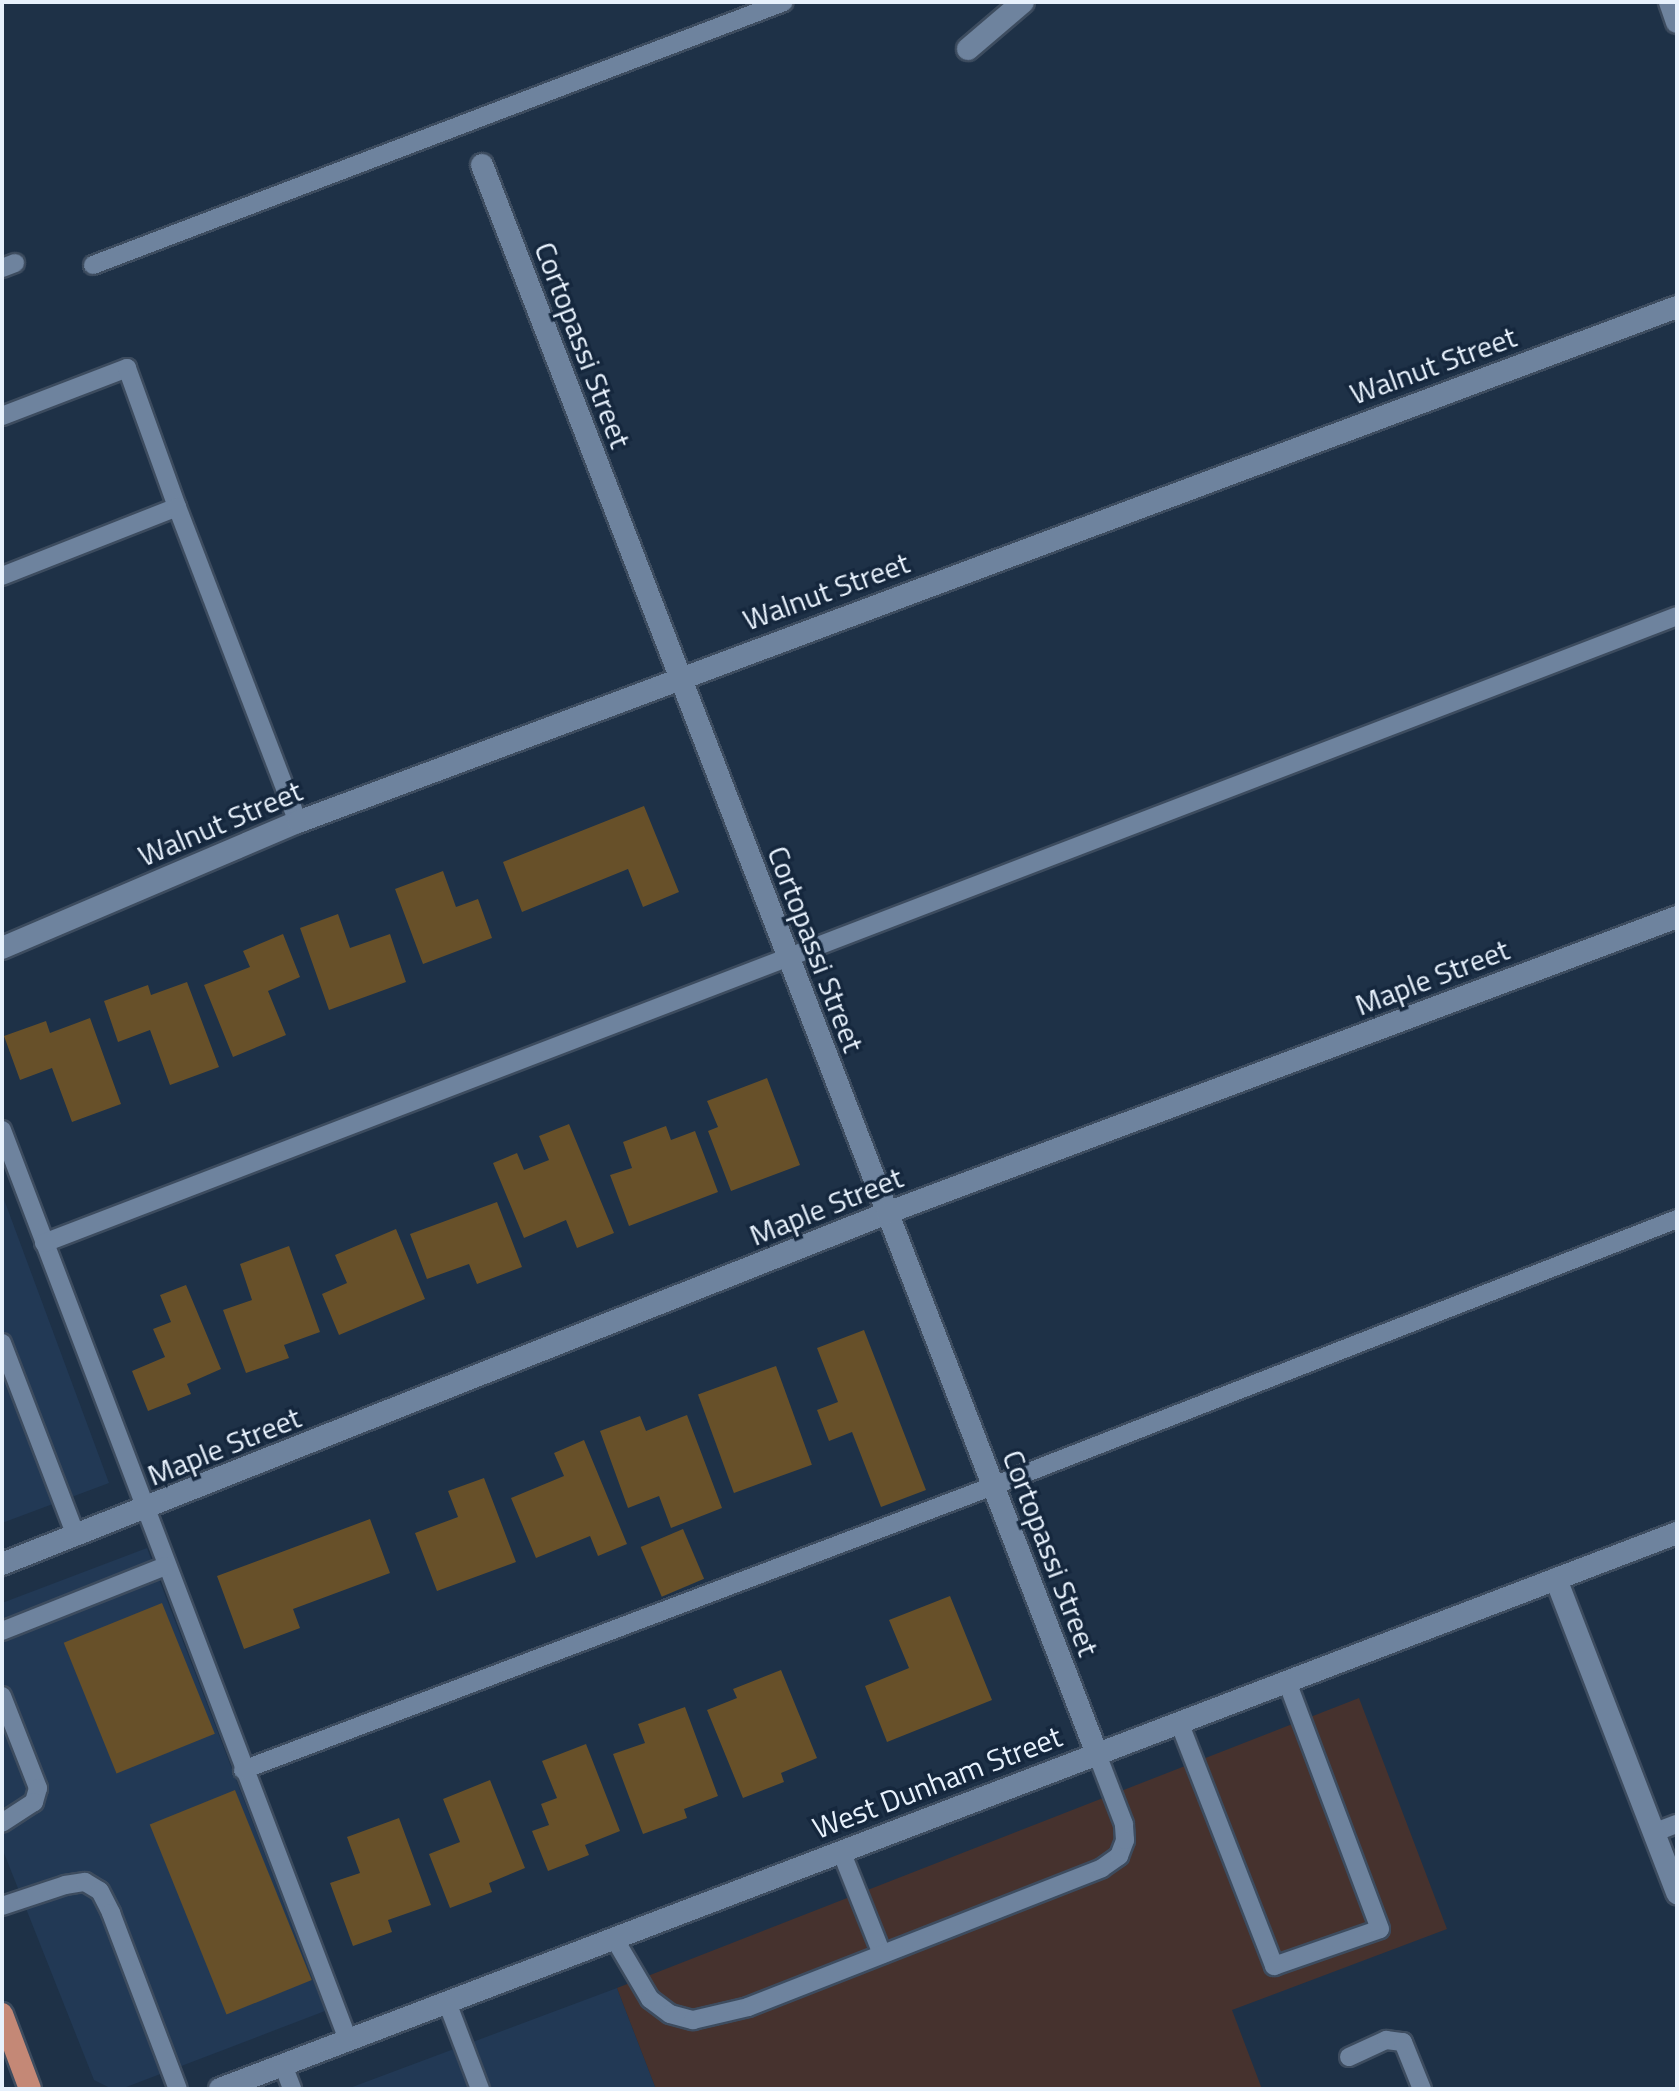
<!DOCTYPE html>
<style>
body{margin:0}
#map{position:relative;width:1679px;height:2091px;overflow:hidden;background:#1e3147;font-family:"Titillium Web",sans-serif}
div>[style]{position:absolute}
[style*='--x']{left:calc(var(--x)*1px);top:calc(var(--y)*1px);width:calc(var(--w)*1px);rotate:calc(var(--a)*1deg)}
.built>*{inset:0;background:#223955}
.education>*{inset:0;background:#46322e}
.building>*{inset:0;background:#675029;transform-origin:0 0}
.roads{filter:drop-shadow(2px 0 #3d4c5f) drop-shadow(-2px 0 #3d4c5f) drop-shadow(0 2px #3d4c5f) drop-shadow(0 -2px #3d4c5f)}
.service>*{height:18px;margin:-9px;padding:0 9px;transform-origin:9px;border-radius:9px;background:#6e839e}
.minor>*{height:22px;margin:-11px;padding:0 11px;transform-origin:11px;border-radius:11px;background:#6e839e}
.primary>*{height:22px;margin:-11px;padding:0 11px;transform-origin:11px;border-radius:11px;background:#c48876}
span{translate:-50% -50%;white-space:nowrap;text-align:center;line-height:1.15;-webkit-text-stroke:7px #15273d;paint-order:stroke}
.street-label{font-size:30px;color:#e7f1fc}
.frame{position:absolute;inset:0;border:4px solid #e7f1fc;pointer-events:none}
</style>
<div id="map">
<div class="built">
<div style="clip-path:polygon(2px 1194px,109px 1483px,2px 1523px)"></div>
<div style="clip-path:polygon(147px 1548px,325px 2011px,121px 2089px,112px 2089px,94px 2080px,2px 1848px,2px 1603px)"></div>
<div style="clip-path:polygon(617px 1988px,656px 2089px,347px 2089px)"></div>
</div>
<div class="education">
<div style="clip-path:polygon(1359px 1698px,1447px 1929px,1232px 2010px,1262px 2089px,656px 2089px,617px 1988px)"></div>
</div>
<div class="building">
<div style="clip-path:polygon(644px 806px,679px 892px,643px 907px,628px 869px,522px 912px,503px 862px)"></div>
<div style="clip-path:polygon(443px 871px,456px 907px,478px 899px,492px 938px,423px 964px,395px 889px)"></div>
<div style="clip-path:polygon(338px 914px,350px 948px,390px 934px,406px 982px,329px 1010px,300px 928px)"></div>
<div style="clip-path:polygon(283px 934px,300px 977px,268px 991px,286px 1035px,233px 1057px,204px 985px,250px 967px,243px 951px)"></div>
<div style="clip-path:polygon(187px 982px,219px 1067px,170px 1085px,150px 1030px,118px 1042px,104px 1001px,148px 985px,151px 995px)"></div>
<div style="clip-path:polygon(90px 1018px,121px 1104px,72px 1122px,52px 1068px,20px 1080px,4px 1036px,46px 1021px,50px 1033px)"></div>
<div style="clip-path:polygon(767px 1078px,800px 1165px,731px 1191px,708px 1131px,718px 1127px,707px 1101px)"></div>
<div style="clip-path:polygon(569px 1124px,614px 1233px,577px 1248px,566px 1220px,524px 1238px,493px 1163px,517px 1153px,524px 1170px,549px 1160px,539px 1136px)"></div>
<div style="clip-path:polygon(666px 1126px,671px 1140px,695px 1131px,718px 1192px,629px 1226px,610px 1175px,632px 1168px,623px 1142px)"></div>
<div style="clip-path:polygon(497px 1202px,522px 1267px,477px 1284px,469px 1264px,427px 1279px,410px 1234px)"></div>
<div style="clip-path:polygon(396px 1229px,425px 1299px,339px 1335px,322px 1294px,347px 1283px,335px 1255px)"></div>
<div style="clip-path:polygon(289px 1246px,320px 1332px,284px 1345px,289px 1358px,246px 1373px,223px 1310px,252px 1300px,240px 1264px)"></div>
<div style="clip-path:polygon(186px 1285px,221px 1369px,187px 1384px,191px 1394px,148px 1411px,132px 1371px,165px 1357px,153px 1329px,171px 1322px,160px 1295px)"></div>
<div style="clip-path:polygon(864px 1330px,926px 1490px,881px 1507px,852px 1432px,829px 1441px,817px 1410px,838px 1402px,817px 1348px)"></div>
<div style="left:776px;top:1366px;width:105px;height:83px;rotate:70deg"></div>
<div style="clip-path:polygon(687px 1415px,722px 1508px,671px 1528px,659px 1496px,628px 1508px,600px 1431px,640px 1416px,646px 1431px)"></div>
<div style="clip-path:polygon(584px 1440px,627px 1544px,598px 1556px,590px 1536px,536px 1558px,511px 1498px,564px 1476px,554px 1453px)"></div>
<div style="clip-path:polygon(484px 1478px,516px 1562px,437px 1591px,415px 1533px,458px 1517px,448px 1491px)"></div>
<div style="clip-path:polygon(370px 1519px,390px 1573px,293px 1609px,300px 1628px,244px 1649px,217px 1576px)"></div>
<div style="left:683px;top:1529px;width:54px;height:46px;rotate:67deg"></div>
<div style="clip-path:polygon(950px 1596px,992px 1700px,887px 1742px,865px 1686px,909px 1668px,889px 1620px)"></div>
<div style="left:162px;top:1603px;width:141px;height:106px;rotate:68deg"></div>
<div style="clip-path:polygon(781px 1670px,817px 1758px,781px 1773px,784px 1782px,743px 1798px,707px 1710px,737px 1698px,733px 1689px)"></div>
<div style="clip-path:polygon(685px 1707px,718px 1796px,684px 1809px,687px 1818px,643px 1834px,613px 1754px,645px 1743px,638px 1724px)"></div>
<div style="clip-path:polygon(586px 1744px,620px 1831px,585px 1845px,589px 1855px,548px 1871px,532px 1831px,549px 1825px,541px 1804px,557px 1798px,542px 1761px)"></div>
<div style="clip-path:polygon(490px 1780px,525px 1868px,489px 1883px,492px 1892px,450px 1908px,429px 1854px,460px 1842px,443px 1799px)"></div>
<div style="left:235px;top:1790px;width:205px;height:92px;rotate:68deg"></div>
<div style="clip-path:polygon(399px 1818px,431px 1905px,388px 1920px,392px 1932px,353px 1946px,330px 1883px,360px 1873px,347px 1837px)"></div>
</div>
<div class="roads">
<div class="service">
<div style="--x:93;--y:265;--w:739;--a:-20.84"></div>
<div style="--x:2;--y:268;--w:14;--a:-21"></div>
<div style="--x:2;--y:416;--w:134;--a:-21"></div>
<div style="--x:127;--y:368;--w:148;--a:70.2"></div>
<div style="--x:2;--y:576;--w:188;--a:-21.5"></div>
<div style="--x:177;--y:507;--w:337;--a:69"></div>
<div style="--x:2;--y:1130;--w:974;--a:69.18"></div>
<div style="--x:44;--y:1243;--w:1749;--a:-21"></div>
<div style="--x:2;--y:1343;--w:207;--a:69"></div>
<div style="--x:2;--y:1631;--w:175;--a:-21.7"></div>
<div style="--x:2;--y:1696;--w:99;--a:68.6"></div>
<div style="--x:38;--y:1788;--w:15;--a:106"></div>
<div style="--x:34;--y:1802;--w:38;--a:147"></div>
<div style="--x:1179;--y:1722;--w:262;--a:68.7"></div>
<div style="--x:1274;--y:1966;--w:112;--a:-19.2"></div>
<div style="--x:1380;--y:1929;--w:265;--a:-110.6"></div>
<div style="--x:243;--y:1770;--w:802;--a:-20.74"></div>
<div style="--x:993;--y:1486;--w:734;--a:-21.32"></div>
<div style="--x:1653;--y:1833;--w:26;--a:-21"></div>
<div style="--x:841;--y:1851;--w:111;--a:68.3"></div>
<div style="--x:2;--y:1906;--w:66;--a:-18.4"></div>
<div style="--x:65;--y:1885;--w:20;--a:-9"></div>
<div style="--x:85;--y:1882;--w:17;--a:31"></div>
<div style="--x:100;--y:1891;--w:25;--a:63"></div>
<div style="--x:111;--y:1913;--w:188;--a:69.2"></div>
<div style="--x:614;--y:1938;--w:71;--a:59.5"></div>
<div style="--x:650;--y:1999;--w:25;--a:37"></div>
<div style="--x:670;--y:2014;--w:24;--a:15"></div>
<div style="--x:693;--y:2020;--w:57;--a:-13.3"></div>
<div style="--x:748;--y:2007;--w:380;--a:-21.4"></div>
<div style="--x:1102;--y:1868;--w:21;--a:-35"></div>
<div style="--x:1119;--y:1856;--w:17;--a:-69"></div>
<div style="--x:1125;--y:1840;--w:16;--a:-94"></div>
<div style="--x:1124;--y:1824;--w:75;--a:-111.1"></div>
<div style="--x:447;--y:2002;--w:93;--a:69.2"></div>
<div style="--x:1349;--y:2057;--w:41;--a:-24.7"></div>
<div style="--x:1386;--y:2040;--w:17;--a:7"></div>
<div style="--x:1403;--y:2042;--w:51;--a:68"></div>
<div style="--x:283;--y:2065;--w:26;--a:69"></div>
</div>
<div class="minor">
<div style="--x:1670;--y:2;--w:21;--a:71"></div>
<div style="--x:968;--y:49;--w:72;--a:-40.5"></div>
<div style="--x:482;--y:165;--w:1704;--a:68.84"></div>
<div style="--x:2;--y:948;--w:322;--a:-23.1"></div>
<div style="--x:298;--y:822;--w:1472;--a:-20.48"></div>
<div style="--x:2;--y:1564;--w:952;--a:-21.63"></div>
<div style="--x:887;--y:1213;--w:844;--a:-20.54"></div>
<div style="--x:1556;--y:1579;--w:337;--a:68.9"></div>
<div style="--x:220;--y:2089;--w:1559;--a:-20.89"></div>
</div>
<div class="primary">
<div style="--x:2;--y:2014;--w:80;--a:69.5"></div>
</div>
</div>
<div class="street-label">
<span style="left:583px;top:345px;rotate:69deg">Cortopassi Street</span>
<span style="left:1433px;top:365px;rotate:-20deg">Walnut Street</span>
<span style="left:826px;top:591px;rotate:-20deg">Walnut Street</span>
<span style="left:220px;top:823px;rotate:-23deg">Walnut Street</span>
<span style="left:816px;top:949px;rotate:69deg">Cortopassi Street</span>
<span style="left:1432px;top:977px;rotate:-21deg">Maple Street</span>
<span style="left:826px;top:1206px;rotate:-22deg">Maple Street</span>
<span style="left:224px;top:1446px;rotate:-22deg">Maple Street</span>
<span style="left:1051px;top:1553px;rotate:69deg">Cortopassi Street</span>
<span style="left:937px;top:1782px;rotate:-21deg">West Dunham Street</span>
</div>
<div class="frame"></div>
</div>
